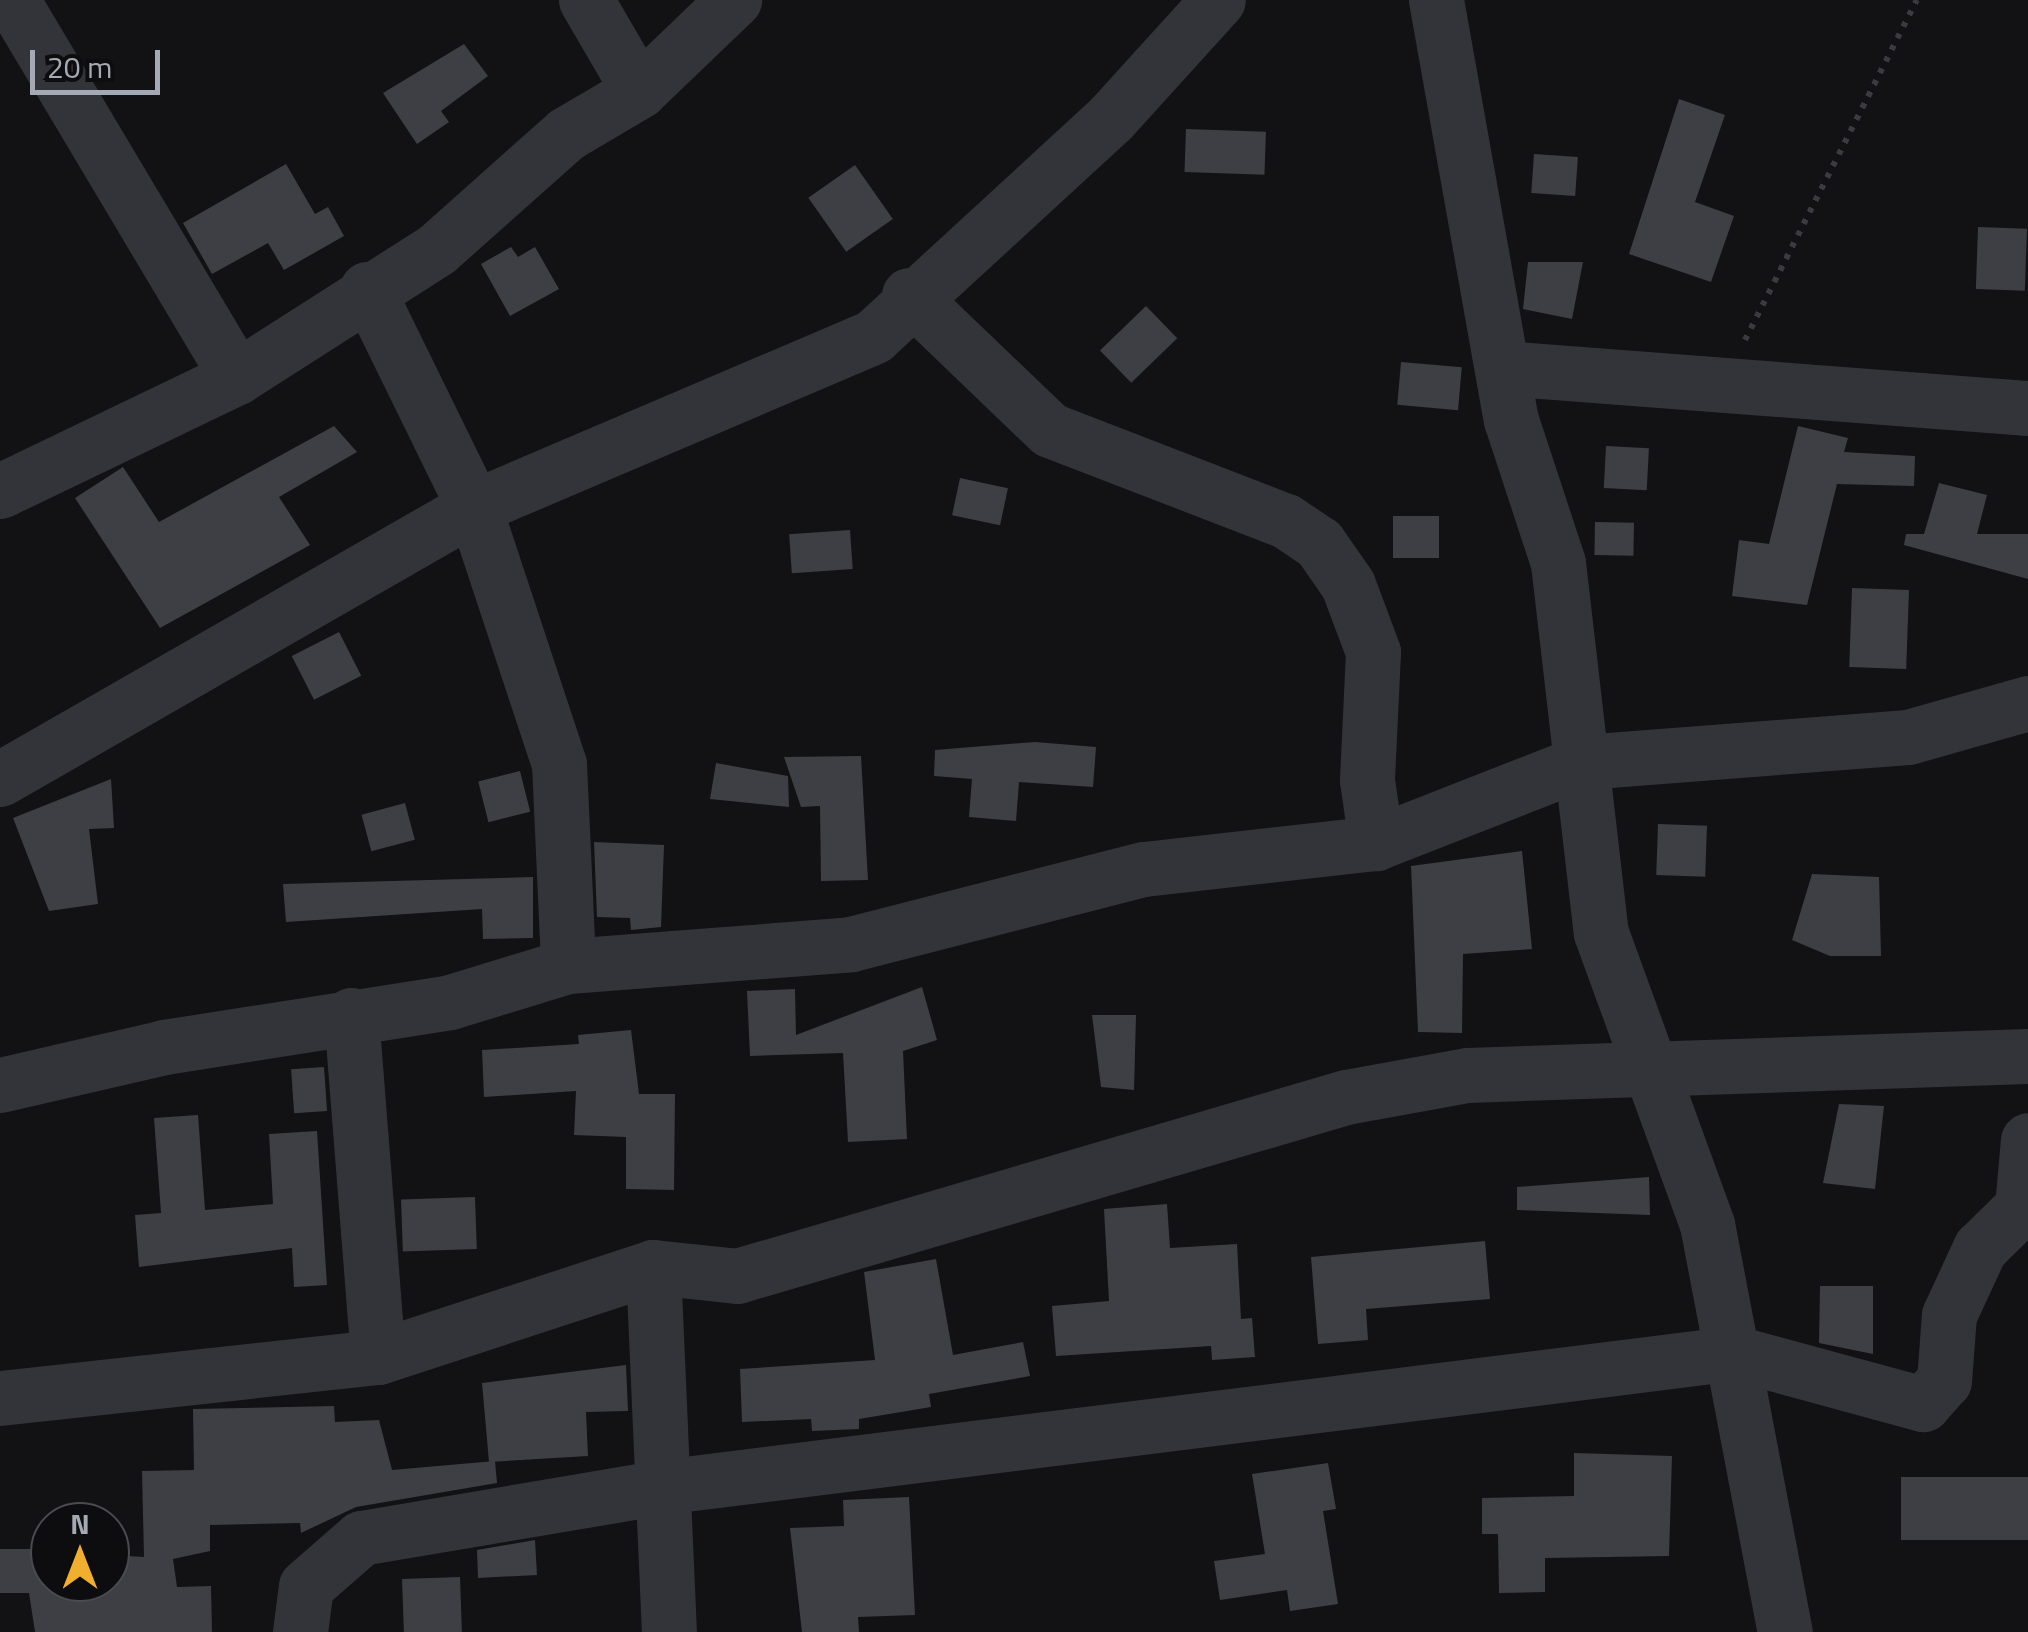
<!DOCTYPE html>
<style>
body{margin:0}
#map{position:relative;width:2028px;height:1632px;overflow:hidden;background:#121214;font-family:"Titillium Web",sans-serif}
div>[style]{position:absolute}
[style*='--x']{left:calc(var(--x)*1px);top:calc(var(--y)*1px);width:calc(var(--w)*1px);rotate:calc(var(--a)*1deg)}
.building>*{inset:0;background:#3e3f44;transform-origin:0 0}
.path>*{height:6px;margin-top:-3px;transform-origin:0;background:repeating-linear-gradient(90deg,#393b40 0 5px,transparent 0 13px)}
.minor>*{height:55px;margin:-27.5px;padding:0 27.5px;transform-origin:27.5px;border-radius:27.5px;background:#333439}
span{translate:-50% -50%;white-space:nowrap;text-align:center;line-height:1.15;-webkit-text-stroke:9px #0d0d0f;paint-order:stroke}
.north{position:absolute;left:30px;top:1502px;width:100px;height:100px;box-sizing:border-box;background:#0d0d0f;border:2px solid #494b51;border-radius:50%;rotate:0deg;font-size:28px;font-weight:700;line-height:40px;text-align:center;color:#a4a9b4}
.north::after{content:'';display:block;margin:auto;width:35px;height:45px;background:#f0b02e;clip-path:polygon(50% 0,100% 100%,50% 72%,0 100%)}
.scale{position:absolute;left:30px;top:50px;width:130px;height:45px;box-sizing:border-box;border:5px solid #a4a9b4;border-top:0;padding-left:12px;font-size:30px;line-height:35px;white-space:nowrap;color:#a4a9b4;-webkit-text-stroke:8px #0d0d0f;paint-order:stroke}
</style>
<div id="map">
<div class="building">
<div style="clip-path:polygon(464px 44px,488px 76px,441px 111px,449px 122px,417px 144px,383px 93px)"></div>
<div style="clip-path:polygon(1679px 99px,1725px 115px,1695px 202px,1734px 216px,1711px 282px,1629px 254px)"></div>
<div style="left:1186px;top:129px;width:80px;height:43px;rotate:2deg"></div>
<div style="left:1534px;top:154px;width:44px;height:39px;rotate:4deg"></div>
<div style="clip-path:polygon(286px 164px,315px 214px,328px 207px,344px 236px,284px 270px,268px 243px,212px 274px,183px 223px)"></div>
<div style="left:855px;top:165px;width:66px;height:57px;rotate:55deg"></div>
<div style="left:1978px;top:227px;width:49px;height:62px;rotate:2deg"></div>
<div style="clip-path:polygon(511px 247px,518px 257px,535px 247px,559px 289px,510px 316px,481px 264px)"></div>
<div style="clip-path:polygon(1528px 262px,1583px 262px,1572px 319px,1523px 309px)"></div>
<div style="left:1146px;top:306px;width:45px;height:64px;rotate:46deg"></div>
<div style="left:1401px;top:362px;width:61px;height:43px;rotate:5deg"></div>
<div style="clip-path:polygon(334px 426px,357px 452px,279px 497px,310px 545px,160px 628px,75px 498px,123px 467px,159px 522px)"></div>
<div style="clip-path:polygon(1798px 426px,1848px 438px,1844px 452px,1915px 456px,1914px 486px,1837px 484px,1807px 605px,1732px 596px,1739px 540px,1769px 544px)"></div>
<div style="left:1606px;top:446px;width:43px;height:42px;rotate:3deg"></div>
<div style="left:960px;top:478px;width:49px;height:38px;rotate:12deg"></div>
<div style="clip-path:polygon(1939px 483px,1987px 495px,1977px 534px,2028px 534px,2028px 579px,1904px 545px,1906px 534px,1924px 534px)"></div>
<div style="left:1393px;top:516px;width:46px;height:42px"></div>
<div style="left:1595px;top:522px;width:39px;height:33px;rotate:1deg"></div>
<div style="left:850px;top:530px;width:39px;height:61px;rotate:86deg"></div>
<div style="left:1852px;top:588px;width:57px;height:79px;rotate:2deg"></div>
<div style="left:339px;top:632px;width:49px;height:53px;rotate:63deg"></div>
<div style="clip-path:polygon(1035px 742px,1096px 747px,1093px 787px,1019px 782px,1016px 821px,969px 817px,972px 779px,934px 776px,935px 750px)"></div>
<div style="clip-path:polygon(861px 756px,868px 880px,821px 881px,820px 806px,801px 807px,784px 757px)"></div>
<div style="clip-path:polygon(716px 763px,788px 776px,789px 807px,710px 799px)"></div>
<div style="left:520px;top:771px;width:42px;height:43px;rotate:76deg"></div>
<div style="clip-path:polygon(111px 779px,114px 828px,89px 829px,98px 904px,49px 911px,13px 818px)"></div>
<div style="left:405px;top:803px;width:38px;height:45px;rotate:75deg"></div>
<div style="left:1658px;top:824px;width:49px;height:51px;rotate:2deg"></div>
<div style="clip-path:polygon(594px 842px,664px 845px,661px 927px,631px 930px,630px 918px,597px 917px)"></div>
<div style="clip-path:polygon(1522px 851px,1532px 949px,1463px 954px,1462px 1033px,1418px 1032px,1411px 866px)"></div>
<div style="clip-path:polygon(1812px 874px,1879px 877px,1881px 956px,1830px 956px,1792px 940px)"></div>
<div style="clip-path:polygon(533px 877px,533px 938px,483px 939px,482px 909px,286px 922px,283px 884px)"></div>
<div style="clip-path:polygon(922px 987px,937px 1040px,903px 1051px,907px 1139px,848px 1142px,843px 1053px,750px 1056px,747px 991px,795px 989px,796px 1035px)"></div>
<div style="clip-path:polygon(1092px 1015px,1136px 1015px,1134px 1090px,1101px 1087px)"></div>
<div style="clip-path:polygon(631px 1030px,639px 1094px,675px 1094px,674px 1190px,626px 1189px,626px 1137px,574px 1135px,576px 1091px,484px 1097px,482px 1050px,579px 1044px,578px 1035px)"></div>
<div style="left:324px;top:1067px;width:44px;height:33px;rotate:86deg"></div>
<div style="clip-path:polygon(1839px 1104px,1884px 1106px,1875px 1189px,1823px 1183px)"></div>
<div style="clip-path:polygon(198px 1115px,205px 1210px,273px 1204px,269px 1134px,317px 1131px,327px 1285px,294px 1287px,292px 1248px,139px 1267px,135px 1215px,161px 1213px,154px 1118px)"></div>
<div style="clip-path:polygon(1649px 1177px,1650px 1215px,1517px 1210px,1517px 1187px)"></div>
<div style="left:475px;top:1197px;width:52px;height:74px;rotate:88deg"></div>
<div style="clip-path:polygon(1167px 1204px,1170px 1248px,1237px 1244px,1241px 1319px,1252px 1318px,1255px 1357px,1212px 1360px,1211px 1346px,1056px 1356px,1052px 1306px,1109px 1301px,1104px 1209px)"></div>
<div style="clip-path:polygon(1485px 1241px,1490px 1299px,1366px 1309px,1368px 1340px,1318px 1344px,1311px 1257px)"></div>
<div style="clip-path:polygon(936px 1259px,953px 1355px,1023px 1342px,1030px 1376px,929px 1394px,931px 1407px,859px 1419px,859px 1429px,812px 1431px,811px 1419px,742px 1422px,740px 1369px,875px 1360px,864px 1272px)"></div>
<div style="clip-path:polygon(1820px 1286px,1873px 1286px,1873px 1354px,1819px 1343px)"></div>
<div style="clip-path:polygon(626px 1365px,628px 1411px,586px 1412px,588px 1456px,489px 1462px,482px 1383px)"></div>
<div style="clip-path:polygon(334px 1406px,335px 1422px,379px 1420px,392px 1470px,495px 1461px,497px 1483px,356px 1507px,301px 1533px,300px 1523px,210px 1525px,210px 1551px,173px 1559px,177px 1587px,211px 1586px,212px 1632px,35px 1632px,29px 1593px,0 1593px,0 1549px,50px 1549px,50px 1582px,110px 1582px,110px 1555px,144px 1557px,142px 1471px,194px 1470px,193px 1409px)"></div>
<div style="clip-path:polygon(1574px 1453px,1672px 1456px,1669px 1556px,1545px 1558px,1545px 1592px,1499px 1593px,1498px 1534px,1482px 1534px,1482px 1498px,1574px 1496px)"></div>
<div style="clip-path:polygon(1328px 1463px,1336px 1509px,1323px 1511px,1338px 1604px,1290px 1611px,1287px 1590px,1220px 1600px,1214px 1561px,1265px 1554px,1252px 1474px)"></div>
<div style="left:2028px;top:1477px;width:63px;height:127px;rotate:90deg"></div>
<div style="clip-path:polygon(909px 1497px,915px 1615px,858px 1617px,859px 1632px,802px 1632px,790px 1528px,844px 1526px,843px 1500px)"></div>
<div style="clip-path:polygon(535px 1540px,537px 1575px,478px 1578px,477px 1550px)"></div>
<div style="left:460px;top:1577px;width:55px;height:58px;rotate:88deg"></div>
</div>
<div class="path">
<div style="--x:1745;--y:340;--w:381;--a:-63.2"></div>
</div>
<div class="minor">
<div style="--x:12;--y:0;--w:439;--a:59.2"></div>
<div style="--x:586;--y:0;--w:105;--a:59.8"></div>
<div style="--x:1436;--y:0;--w:427;--a:79.9"></div>
<div style="--x:1511;--y:420;--w:151;--a:71.8"></div>
<div style="--x:1558;--y:563;--w:372;--a:83.4"></div>
<div style="--x:1601;--y:933;--w:310;--a:70"></div>
<div style="--x:1707;--y:1224;--w:415;--a:79.2"></div>
<div style="--x:367;--y:289;--w:243;--a:63.9"></div>
<div style="--x:474;--y:507;--w:271;--a:71.7"></div>
<div style="--x:559;--y:764;--w:202;--a:87.4"></div>
<div style="--x:909;--y:295;--w:195;--a:43.8"></div>
<div style="--x:1050;--y:430;--w:253;--a:21.1"></div>
<div style="--x:1286;--y:521;--w:40;--a:34"></div>
<div style="--x:1319;--y:543;--w:51;--a:55.4"></div>
<div style="--x:1348;--y:585;--w:72;--a:69.5"></div>
<div style="--x:1373;--y:652;--w:128;--a:92.7"></div>
<div style="--x:1367;--y:780;--w:64;--a:81.9"></div>
<div style="--x:1502;--y:368;--w:528;--a:4.35"></div>
<div style="--x:0;--y:491;--w:263;--a:-25.7"></div>
<div style="--x:237;--y:377;--w:237;--a:-32.6"></div>
<div style="--x:437;--y:249;--w:173;--a:-41.7"></div>
<div style="--x:566;--y:134;--w:85;--a:-30.5"></div>
<div style="--x:639;--y:91;--w:132;--a:-43.8"></div>
<div style="--x:0;--y:779;--w:546;--a:-29.85"></div>
<div style="--x:474;--y:507;--w:435;--a:-23.1"></div>
<div style="--x:874;--y:336;--w:322;--a:-42.6"></div>
<div style="--x:1111;--y:118;--w:159;--a:-47.8"></div>
<div style="--x:351;--y:1015;--w:343;--a:85.5"></div>
<div style="--x:0;--y:1085;--w:168;--a:-13"></div>
<div style="--x:164;--y:1047;--w:290;--a:-8.9"></div>
<div style="--x:450;--y:1002;--w:123;--a:-17"></div>
<div style="--x:568;--y:966;--w:284;--a:-4.4"></div>
<div style="--x:851;--y:944;--w:302;--a:-14.4"></div>
<div style="--x:1144;--y:869;--w:233;--a:-6.4"></div>
<div style="--x:1376;--y:843;--w:222;--a:-21.4"></div>
<div style="--x:1583;--y:762;--w:326;--a:-4.4"></div>
<div style="--x:1908;--y:737;--w:125;--a:-15.8"></div>
<div style="--x:653;--y:1267;--w:365;--a:87.5"></div>
<div style="--x:0;--y:1398;--w:380;--a:-6.2"></div>
<div style="--x:378;--y:1357;--w:289;--a:-18.1"></div>
<div style="--x:653;--y:1267;--w:84;--a:6.1"></div>
<div style="--x:737;--y:1276;--w:635;--a:-16.38"></div>
<div style="--x:1346;--y:1097;--w:123;--a:-10.3"></div>
<div style="--x:1467;--y:1075;--w:561;--a:-1.94"></div>
<div style="--x:300;--y:1632;--w:46;--a:-82.6"></div>
<div style="--x:306;--y:1586;--w:73;--a:-41.1"></div>
<div style="--x:361;--y:1538;--w:312;--a:-9.6"></div>
<div style="--x:669;--y:1486;--w:1074;--a:-7.11"></div>
<div style="--x:1735;--y:1353;--w:195;--a:15.2"></div>
<div style="--x:1923;--y:1404;--w:31;--a:-48"></div>
<div style="--x:1944;--y:1381;--w:66;--a:-85.7"></div>
<div style="--x:1949;--y:1315;--w:74;--a:-65.2"></div>
<div style="--x:1980;--y:1248;--w:59;--a:-44.3"></div>
<div style="--x:2022;--y:1207;--w:67;--a:-84.9"></div>
</div>
<div class="north">N</div>
<div class="scale">20 m</div>
</div>
